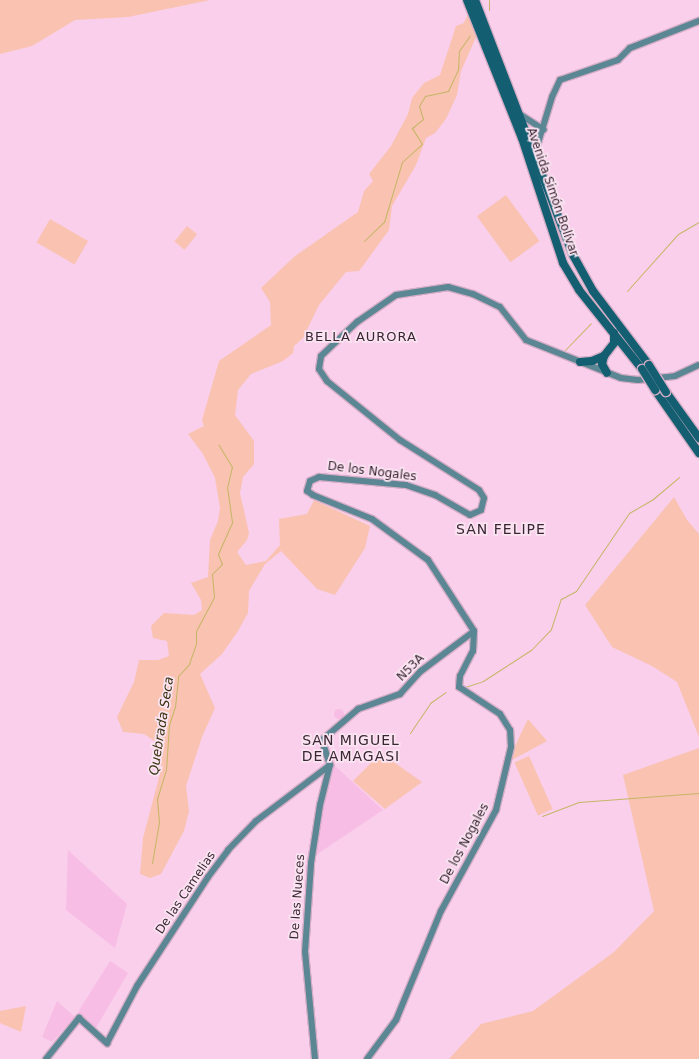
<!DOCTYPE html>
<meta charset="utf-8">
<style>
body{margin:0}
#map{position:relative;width:699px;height:1059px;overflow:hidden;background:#facfeb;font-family:"DejaVu Sans",sans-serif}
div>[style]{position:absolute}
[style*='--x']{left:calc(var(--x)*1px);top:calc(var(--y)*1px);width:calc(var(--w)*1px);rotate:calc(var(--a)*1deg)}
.built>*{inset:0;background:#f8bde5}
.round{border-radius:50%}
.green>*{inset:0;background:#f9c2b1;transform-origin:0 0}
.stream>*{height:1px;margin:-0.5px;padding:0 0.5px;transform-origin:0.5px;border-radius:0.5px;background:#c5b666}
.roads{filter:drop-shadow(1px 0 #d4adc6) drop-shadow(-1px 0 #d4adc6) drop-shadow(0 1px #d4adc6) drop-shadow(0 -1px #d4adc6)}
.secondary>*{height:6px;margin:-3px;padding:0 3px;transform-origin:3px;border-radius:3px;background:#5b8693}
.highway>*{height:8px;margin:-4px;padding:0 4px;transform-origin:4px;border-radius:4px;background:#135f71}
.bridges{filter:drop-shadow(1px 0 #d4adc6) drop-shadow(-1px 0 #d4adc6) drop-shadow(0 1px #d4adc6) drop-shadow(0 -1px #d4adc6)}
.highway-bridge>*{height:8px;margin:-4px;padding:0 4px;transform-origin:4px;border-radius:4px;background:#135f71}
span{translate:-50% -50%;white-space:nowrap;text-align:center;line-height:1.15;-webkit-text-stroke:3.5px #fae4f2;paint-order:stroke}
.street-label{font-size:12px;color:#3a2633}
.neighbourhood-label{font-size:13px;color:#3a2633;letter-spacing:1px}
.water-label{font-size:13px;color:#37300c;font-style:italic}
.quarter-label{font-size:14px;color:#3a2633;letter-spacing:1px}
</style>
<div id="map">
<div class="built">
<div class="round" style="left:334px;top:709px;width:10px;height:10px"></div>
<div style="clip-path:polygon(333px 764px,383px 810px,316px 855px,323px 807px)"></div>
<div style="clip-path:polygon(68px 850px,127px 904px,115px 948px,66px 910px)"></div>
<div style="clip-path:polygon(110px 961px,128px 973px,96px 1028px,78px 1012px)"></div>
<div style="clip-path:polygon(57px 1001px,75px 1017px,52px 1042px,42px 1037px)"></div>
</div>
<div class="green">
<div style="clip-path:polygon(0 0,210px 0,128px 17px,75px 20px,32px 46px,0 54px)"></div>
<div style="clip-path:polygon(469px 11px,477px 35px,461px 71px,457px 95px,446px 119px,435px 133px,426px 138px,416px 165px,392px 206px,389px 230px,359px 271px,346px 272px,319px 305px,303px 338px,294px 346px,293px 353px,283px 361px,251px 374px,238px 390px,235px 415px,254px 441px,254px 464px,243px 477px,240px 493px,249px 533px,247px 540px,237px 552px,246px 565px,266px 561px,280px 545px,279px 519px,307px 514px,314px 500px,370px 526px,365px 548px,335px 595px,317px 589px,281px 551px,265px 564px,249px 591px,248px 613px,238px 631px,222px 654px,200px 674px,215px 708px,202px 737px,186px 786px,189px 811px,184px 831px,161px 874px,150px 878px,140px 874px,143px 838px,161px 770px,160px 751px,156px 742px,144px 734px,123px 732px,117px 717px,134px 682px,139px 660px,158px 660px,169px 656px,167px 641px,153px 638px,151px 626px,164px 613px,194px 615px,202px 610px,201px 600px,191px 583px,208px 577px,210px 540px,218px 521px,220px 508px,215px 478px,203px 454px,188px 434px,204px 426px,202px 420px,219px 361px,271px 325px,270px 302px,261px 288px,295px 256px,358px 212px,364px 191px,373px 181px,369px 174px,391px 146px,408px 114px,412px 98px,424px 83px,440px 75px,456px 26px,464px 23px)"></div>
<div style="left:506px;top:195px;width:57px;height:36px;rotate:54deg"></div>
<div style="left:50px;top:219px;width:44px;height:27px;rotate:30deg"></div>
<div style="left:187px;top:226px;width:13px;height:20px;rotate:39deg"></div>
<div style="clip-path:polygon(674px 497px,687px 520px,699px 534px,699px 737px,677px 682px,652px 666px,612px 647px,585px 605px)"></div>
<div style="clip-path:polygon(528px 719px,547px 741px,512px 760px,515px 746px)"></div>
<div style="clip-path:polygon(699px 748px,699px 1059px,449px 1059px,481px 1024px,533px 1011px,614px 952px,654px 911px,623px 775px)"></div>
<div style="clip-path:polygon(381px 753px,422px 782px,385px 809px,353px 781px)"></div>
<div style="left:529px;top:756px;width:58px;height:16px;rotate:66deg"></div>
<div style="clip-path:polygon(26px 1006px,21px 1032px,0 1023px,0 1011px)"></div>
</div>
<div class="stream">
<div style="--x:489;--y:10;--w:10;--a:-90"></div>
<div style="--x:364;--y:241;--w:28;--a:-44"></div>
<div style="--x:384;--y:222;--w:63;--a:-73.3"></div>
<div style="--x:402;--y:162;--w:27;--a:-42"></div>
<div style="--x:422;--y:144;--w:19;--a:-122"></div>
<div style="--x:412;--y:128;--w:14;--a:-39"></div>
<div style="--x:423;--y:119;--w:14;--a:-107"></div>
<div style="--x:419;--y:106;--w:12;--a:-59"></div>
<div style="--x:425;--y:96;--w:24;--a:-12"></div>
<div style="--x:448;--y:91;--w:23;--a:-65"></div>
<div style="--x:458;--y:70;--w:19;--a:-87"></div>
<div style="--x:459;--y:51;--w:19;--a:-55"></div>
<div style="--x:627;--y:291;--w:76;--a:-48.2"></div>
<div style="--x:678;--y:234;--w:24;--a:-30"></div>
<div style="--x:565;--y:350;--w:37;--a:-46"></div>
<div style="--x:465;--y:687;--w:19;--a:-18"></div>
<div style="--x:483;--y:681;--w:57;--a:-32.9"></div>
<div style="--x:531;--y:650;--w:29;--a:-46"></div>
<div style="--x:551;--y:629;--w:32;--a:-72"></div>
<div style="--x:561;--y:599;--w:17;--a:-28"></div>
<div style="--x:576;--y:591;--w:94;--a:-55.8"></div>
<div style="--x:629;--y:513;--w:28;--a:-30"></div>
<div style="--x:653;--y:499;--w:34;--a:-40"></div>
<div style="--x:410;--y:733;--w:36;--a:-56"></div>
<div style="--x:430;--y:703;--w:19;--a:-35"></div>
<div style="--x:542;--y:816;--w:40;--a:-21"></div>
<div style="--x:579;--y:802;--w:120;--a:-4.3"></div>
<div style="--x:152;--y:863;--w:42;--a:-80.3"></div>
<div style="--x:159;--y:822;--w:23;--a:-95"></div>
<div style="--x:157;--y:799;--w:30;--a:-73"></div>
<div style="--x:166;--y:770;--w:45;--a:-86.2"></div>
<div style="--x:169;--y:725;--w:19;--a:-72"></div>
<div style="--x:175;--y:707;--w:31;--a:-84"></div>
<div style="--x:178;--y:676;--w:16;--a:-47"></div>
<div style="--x:189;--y:664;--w:21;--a:-71"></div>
<div style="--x:196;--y:644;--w:13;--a:-90"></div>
<div style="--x:196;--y:631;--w:38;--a:-62"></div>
<div style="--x:214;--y:597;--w:23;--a:-95"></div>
<div style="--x:212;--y:574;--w:14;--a:-45"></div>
<div style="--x:222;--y:564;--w:11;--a:-112"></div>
<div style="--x:218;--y:554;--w:35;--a:-66"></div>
<div style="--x:232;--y:522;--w:34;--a:-98"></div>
<div style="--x:227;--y:488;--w:22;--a:-77"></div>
<div style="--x:232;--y:467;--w:26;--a:-121"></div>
</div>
<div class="roads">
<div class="secondary">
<div style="--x:521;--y:115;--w:27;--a:33"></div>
<div style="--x:535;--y:153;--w:59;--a:-73.1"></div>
<div style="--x:552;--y:97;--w:19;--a:-65"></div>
<div style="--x:560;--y:80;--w:61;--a:-19"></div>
<div style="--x:618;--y:60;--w:17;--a:-45"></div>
<div style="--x:630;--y:48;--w:74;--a:-21.4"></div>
<div style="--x:46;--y:1059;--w:53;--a:-51.2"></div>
<div style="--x:79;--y:1018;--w:38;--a:42"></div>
<div style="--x:107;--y:1043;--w:64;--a:-62.2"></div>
<div style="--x:137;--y:986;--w:130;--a:-56.9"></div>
<div style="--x:208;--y:877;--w:34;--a:-53"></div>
<div style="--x:228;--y:850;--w:40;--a:-46"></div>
<div style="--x:256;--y:821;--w:93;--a:-37.1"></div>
<div style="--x:315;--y:1059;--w:107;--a:-95.3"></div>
<div style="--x:305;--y:952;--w:89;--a:-86.1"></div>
<div style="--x:311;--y:863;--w:59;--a:-81.2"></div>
<div style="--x:320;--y:805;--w:41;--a:-76"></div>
<div style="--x:330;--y:765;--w:26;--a:-108"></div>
<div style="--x:322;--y:740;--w:48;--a:-40.7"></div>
<div style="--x:358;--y:709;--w:45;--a:-19.7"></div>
<div style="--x:400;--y:694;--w:31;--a:-48"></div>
<div style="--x:421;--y:671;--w:66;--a:-37"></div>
<div style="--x:367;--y:1059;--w:49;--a:-53.4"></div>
<div style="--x:396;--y:1020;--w:118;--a:-67.6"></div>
<div style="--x:441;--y:911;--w:115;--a:-61.4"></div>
<div style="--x:496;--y:810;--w:65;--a:-76.6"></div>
<div style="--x:511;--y:747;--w:17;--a:-93"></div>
<div style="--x:510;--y:730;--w:19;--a:-122"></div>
<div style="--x:500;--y:714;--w:49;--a:-146.6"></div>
<div style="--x:459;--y:687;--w:11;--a:-85"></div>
<div style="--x:460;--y:676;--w:28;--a:-63"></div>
<div style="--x:473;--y:651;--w:20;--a:-87"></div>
<div style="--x:474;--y:631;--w:85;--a:-122.9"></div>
<div style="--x:428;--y:560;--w:69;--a:-143.8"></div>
<div style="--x:372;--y:519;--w:64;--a:-157.9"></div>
<div style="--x:313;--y:495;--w:7;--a:-146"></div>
<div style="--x:307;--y:491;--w:10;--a:-73"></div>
<div style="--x:310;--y:481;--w:10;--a:-24"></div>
<div style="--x:319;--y:477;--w:87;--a:5.3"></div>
<div style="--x:406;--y:485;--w:31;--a:19"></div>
<div style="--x:435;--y:495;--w:40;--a:29.7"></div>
<div style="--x:470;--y:515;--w:12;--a:-24"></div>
<div style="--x:481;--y:510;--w:12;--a:-76"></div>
<div style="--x:484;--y:498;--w:9;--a:-122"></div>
<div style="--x:479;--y:490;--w:93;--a:-147.7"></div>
<div style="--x:400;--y:440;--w:94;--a:-141.1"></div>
<div style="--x:327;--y:381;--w:14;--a:-124"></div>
<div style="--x:319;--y:369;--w:13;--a:-81"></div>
<div style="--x:321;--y:356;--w:50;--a:-43.4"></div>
<div style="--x:357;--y:322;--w:47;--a:-34.7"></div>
<div style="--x:396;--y:295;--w:53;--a:-8.7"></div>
<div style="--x:448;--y:287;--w:26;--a:16"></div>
<div style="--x:473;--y:294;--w:30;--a:26"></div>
<div style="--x:500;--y:307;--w:42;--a:51.8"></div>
<div style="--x:526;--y:340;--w:102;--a:21.8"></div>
<div style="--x:621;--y:378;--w:17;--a:7"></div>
<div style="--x:638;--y:380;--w:37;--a:-6"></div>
<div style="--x:675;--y:376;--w:26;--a:-25"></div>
</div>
<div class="highway">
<div style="--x:467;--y:0;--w:149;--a:68.3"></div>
<div style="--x:522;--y:138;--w:132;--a:71.8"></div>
<div style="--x:563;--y:263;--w:31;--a:59"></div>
<div style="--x:579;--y:290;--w:101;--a:51.4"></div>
<div style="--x:475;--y:0;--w:273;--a:69"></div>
<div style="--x:573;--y:255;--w:41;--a:60.9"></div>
<div style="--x:593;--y:291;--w:93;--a:52.9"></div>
<div style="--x:604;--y:356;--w:8;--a:104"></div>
<div style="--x:602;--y:364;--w:10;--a:61"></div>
<div style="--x:580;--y:362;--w:12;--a:-5"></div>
<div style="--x:592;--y:361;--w:13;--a:-23"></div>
<div style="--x:604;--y:356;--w:16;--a:-52"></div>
<div style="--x:614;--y:343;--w:10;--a:-90"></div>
<div style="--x:655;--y:390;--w:77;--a:55.1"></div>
<div style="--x:666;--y:392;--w:57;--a:54.3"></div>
</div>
</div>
<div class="bridges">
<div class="highway-bridge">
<div style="--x:649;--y:365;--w:32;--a:58"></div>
<div style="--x:642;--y:369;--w:25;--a:58"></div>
</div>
</div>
<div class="street-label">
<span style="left:552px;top:192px;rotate:71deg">Avenida Simón Bolívar</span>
<span style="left:372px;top:472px;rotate:7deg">De los Nogales</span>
<span style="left:411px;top:668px;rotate:-45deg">N53A</span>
<span style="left:465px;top:844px;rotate:-62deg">De los Nogales</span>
<span style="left:186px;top:893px;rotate:-56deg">De las Camelias</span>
<span style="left:298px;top:897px;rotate:-86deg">De las Nueces</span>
</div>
<div class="neighbourhood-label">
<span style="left:361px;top:337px">BELLA AURORA</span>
</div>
<div class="water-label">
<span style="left:162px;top:726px;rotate:-81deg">Quebrada Seca</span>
</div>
<div class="quarter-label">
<span style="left:501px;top:529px">SAN FELIPE</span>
<span style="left:351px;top:748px">SAN MIGUEL<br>DE AMAGASI</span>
</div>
</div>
